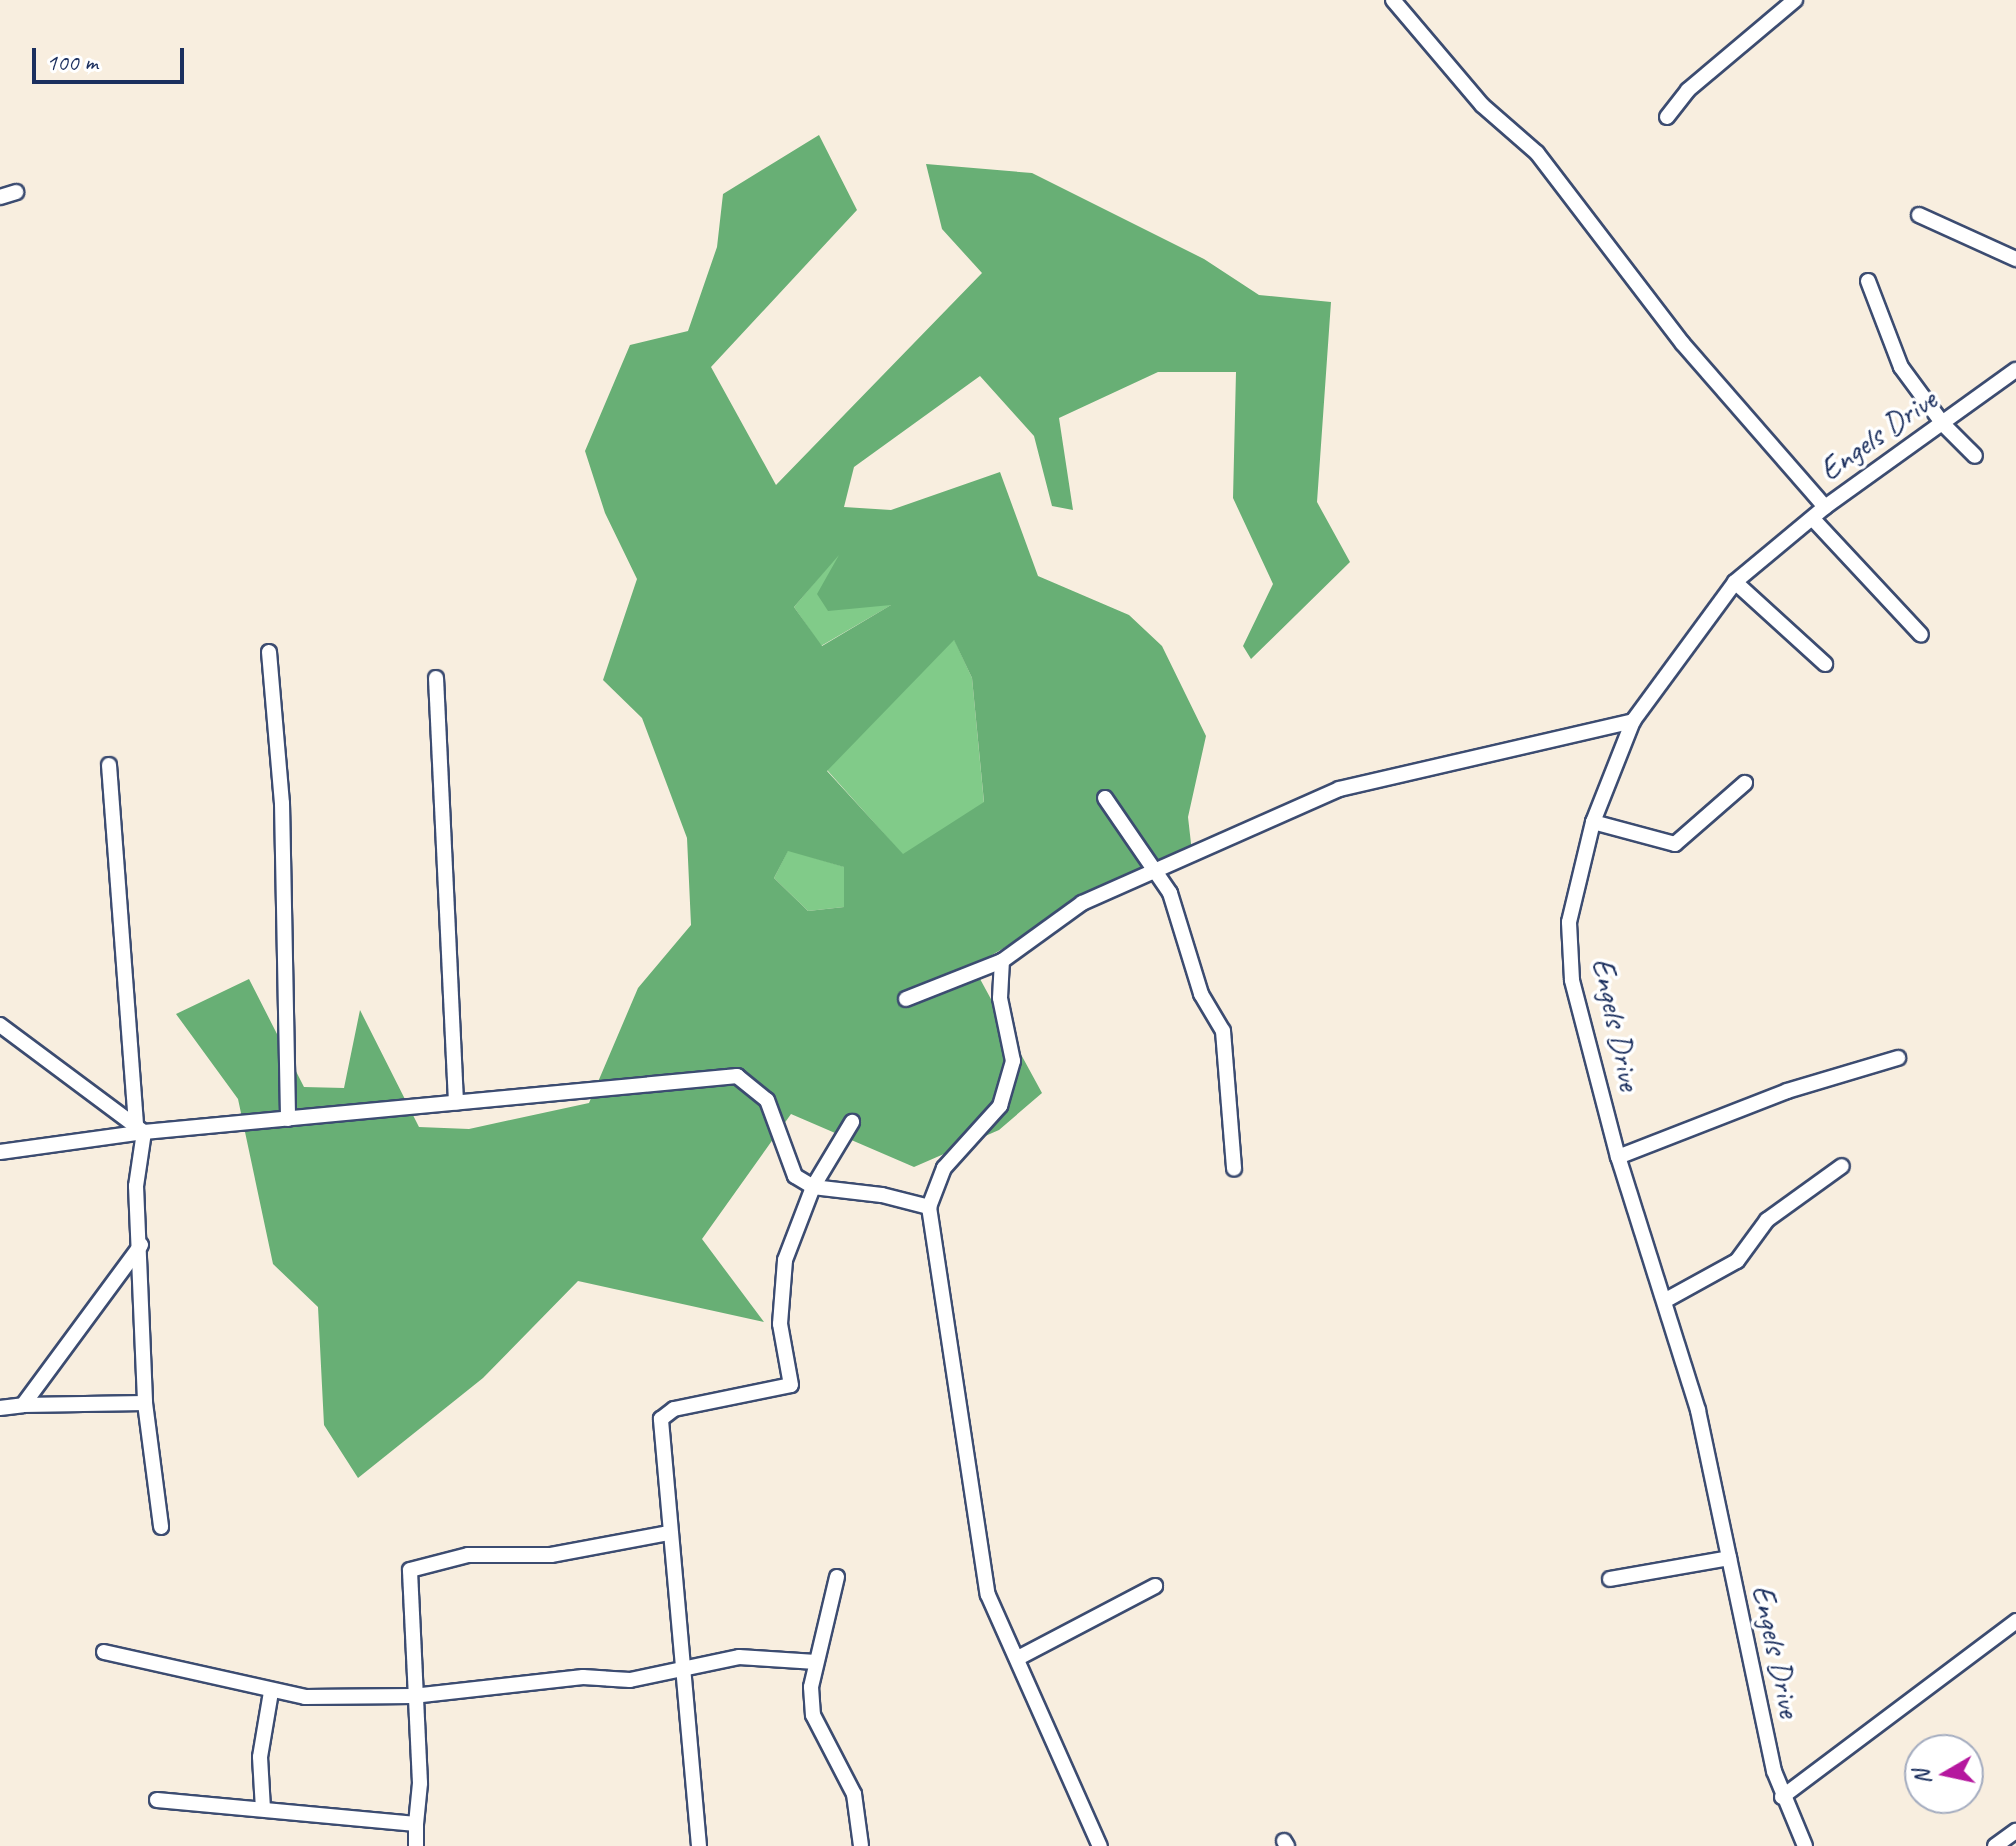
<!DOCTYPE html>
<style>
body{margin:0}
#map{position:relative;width:2016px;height:1846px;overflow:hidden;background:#f8eedf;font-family:Caveat,sans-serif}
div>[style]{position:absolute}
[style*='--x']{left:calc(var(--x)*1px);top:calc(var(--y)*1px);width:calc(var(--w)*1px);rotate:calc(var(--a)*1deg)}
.green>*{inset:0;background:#81cb89}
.forest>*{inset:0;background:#68af75}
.roads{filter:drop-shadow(2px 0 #3c4c71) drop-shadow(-2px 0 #3c4c71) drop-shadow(0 2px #3c4c71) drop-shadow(0 -2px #3c4c71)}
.minor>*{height:14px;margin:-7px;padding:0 7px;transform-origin:7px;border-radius:7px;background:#fff}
span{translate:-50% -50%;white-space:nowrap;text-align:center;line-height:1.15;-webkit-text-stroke:7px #fff;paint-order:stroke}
.street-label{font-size:32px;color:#1b2f5e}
.north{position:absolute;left:1904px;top:1734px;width:80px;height:80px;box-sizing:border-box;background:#fff;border:2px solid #a4acbf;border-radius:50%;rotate:261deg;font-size:22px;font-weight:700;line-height:32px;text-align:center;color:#1b2f5e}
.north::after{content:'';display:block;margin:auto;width:28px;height:36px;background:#b5179e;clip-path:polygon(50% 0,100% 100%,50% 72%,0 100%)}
.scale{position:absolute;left:32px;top:48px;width:152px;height:36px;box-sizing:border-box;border:4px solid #1b2f5e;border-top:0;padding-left:10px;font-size:24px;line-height:28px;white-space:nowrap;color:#1b2f5e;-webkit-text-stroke:6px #fff;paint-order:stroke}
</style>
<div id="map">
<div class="green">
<div style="clip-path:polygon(842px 550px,893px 604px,821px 646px,794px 607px)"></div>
<div style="clip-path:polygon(954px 639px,972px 678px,984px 803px,903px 855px,827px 770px)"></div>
<div style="clip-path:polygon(788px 850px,845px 867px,844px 907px,808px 911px,774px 878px)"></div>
</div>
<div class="forest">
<div style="clip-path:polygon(evenodd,819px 135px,857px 210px,711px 367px,776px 485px,982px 273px,942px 229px,926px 164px,1032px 173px,1204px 259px,1259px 295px,1331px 302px,1317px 502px,1350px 562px,1251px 659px,1243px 646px,1273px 584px,1233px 498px,1236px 372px,1158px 372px,1059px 418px,1073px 510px,1052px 506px,1034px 436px,980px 376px,854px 467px,844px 507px,891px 510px,1000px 472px,1038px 576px,1129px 615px,1162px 646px,1206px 736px,1188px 817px,1193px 861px,1057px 917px,973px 966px,1042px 1093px,999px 1130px,914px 1167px,791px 1114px,702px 1239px,764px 1322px,578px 1281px,483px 1378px,358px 1478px,324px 1425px,318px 1307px,273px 1264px,238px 1099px,176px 1014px,249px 979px,304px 1087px,344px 1088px,360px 1010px,419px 1127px,469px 1129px,589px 1103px,638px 988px,691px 925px,687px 838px,642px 718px,603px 680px,637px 579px,605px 513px,585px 451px,630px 345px,688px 331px,717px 247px,723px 194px,819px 135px,839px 555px,817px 594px,828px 611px,891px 605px,822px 646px,794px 607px,839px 555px,819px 135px,954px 640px,972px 678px,984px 802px,903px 854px,827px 771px,954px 640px,819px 135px,788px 851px,844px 867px,844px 907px,808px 911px,774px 878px,788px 851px)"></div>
</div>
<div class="roads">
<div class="minor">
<div style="--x:1393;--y:0;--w:138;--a:49.7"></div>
<div style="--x:1482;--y:105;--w:73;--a:41.1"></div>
<div style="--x:1537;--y:153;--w:240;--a:52.6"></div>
<div style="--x:1683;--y:344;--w:216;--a:48.9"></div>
<div style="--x:1667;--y:117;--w:34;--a:-52"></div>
<div style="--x:1688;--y:90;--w:140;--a:-40.1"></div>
<div style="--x:0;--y:197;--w:17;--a:-17"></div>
<div style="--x:1919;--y:215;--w:107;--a:24.4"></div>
<div style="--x:1868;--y:281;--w:92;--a:69"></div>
<div style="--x:1901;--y:367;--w:71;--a:53.6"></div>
<div style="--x:1943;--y:424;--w:45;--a:45"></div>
<div style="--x:1813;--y:519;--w:158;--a:47"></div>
<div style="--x:1735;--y:582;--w:122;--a:42.3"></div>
<div style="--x:269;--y:652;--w:152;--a:85.1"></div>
<div style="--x:282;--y:803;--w:316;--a:88.9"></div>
<div style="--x:436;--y:678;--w:425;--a:87.3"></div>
<div style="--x:109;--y:765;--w:362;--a:85.7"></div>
<div style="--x:1105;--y:798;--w:115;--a:55.6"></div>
<div style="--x:1170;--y:893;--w:106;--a:72.9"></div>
<div style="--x:1201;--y:994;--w:43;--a:59.3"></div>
<div style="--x:1223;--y:1031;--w:138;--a:85.4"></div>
<div style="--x:1593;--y:822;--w:85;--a:15"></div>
<div style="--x:1675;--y:844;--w:93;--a:-41.1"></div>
<div style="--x:906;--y:999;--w:103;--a:-21.6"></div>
<div style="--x:0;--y:1025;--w:176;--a:36.7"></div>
<div style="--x:144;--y:1132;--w:55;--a:98.4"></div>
<div style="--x:136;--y:1186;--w:217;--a:87.6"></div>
<div style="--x:145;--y:1403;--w:125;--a:82.6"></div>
<div style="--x:0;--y:1152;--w:145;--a:-7.9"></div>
<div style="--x:144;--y:1132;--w:596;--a:-5.39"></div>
<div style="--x:737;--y:1076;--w:38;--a:39"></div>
<div style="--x:767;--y:1100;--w:81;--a:69.8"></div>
<div style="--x:795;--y:1176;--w:21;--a:31"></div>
<div style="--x:813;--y:1187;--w:69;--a:6.6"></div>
<div style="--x:882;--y:1195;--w:49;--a:14.3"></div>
<div style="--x:929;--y:1207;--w:392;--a:81.4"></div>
<div style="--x:988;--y:1595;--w:275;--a:66"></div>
<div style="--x:1618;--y:1157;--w:181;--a:-21.3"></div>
<div style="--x:1787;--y:1091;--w:116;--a:-16.6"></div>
<div style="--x:929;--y:1207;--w:42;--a:-69"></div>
<div style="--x:944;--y:1168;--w:84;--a:-47.9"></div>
<div style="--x:1000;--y:1106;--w:47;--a:-73.9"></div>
<div style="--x:1013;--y:1061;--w:64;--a:-101.7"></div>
<div style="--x:1000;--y:998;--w:37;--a:-87"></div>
<div style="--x:1002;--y:961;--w:99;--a:-35.9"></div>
<div style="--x:1082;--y:903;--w:281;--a:-23.9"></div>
<div style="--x:1339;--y:789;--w:302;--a:-13"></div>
<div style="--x:1666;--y:1300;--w:81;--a:-28.8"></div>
<div style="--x:1737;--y:1261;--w:51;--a:-53.8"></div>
<div style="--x:1767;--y:1220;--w:92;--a:-35.8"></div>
<div style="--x:23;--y:1405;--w:122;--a:-0.9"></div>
<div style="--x:0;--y:1408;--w:23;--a:-7"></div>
<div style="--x:23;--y:1405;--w:199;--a:-53.6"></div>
<div style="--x:837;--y:1577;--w:113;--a:103.3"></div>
<div style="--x:811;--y:1687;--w:28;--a:86"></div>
<div style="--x:813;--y:1715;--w:89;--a:62.6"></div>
<div style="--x:854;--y:1794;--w:52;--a:82.3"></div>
<div style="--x:1610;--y:1579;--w:121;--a:-10"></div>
<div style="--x:104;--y:1652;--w:206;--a:12.6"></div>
<div style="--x:305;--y:1697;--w:108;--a:-0.5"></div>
<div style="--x:413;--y:1696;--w:171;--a:-6.4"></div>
<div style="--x:583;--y:1677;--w:47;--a:3.7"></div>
<div style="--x:630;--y:1680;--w:111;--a:-11.9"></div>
<div style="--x:739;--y:1657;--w:77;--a:3.7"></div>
<div style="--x:1018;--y:1658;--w:155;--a:-27.7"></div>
<div style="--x:1782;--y:1797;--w:293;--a:-36.9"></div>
<div style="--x:157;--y:1800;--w:260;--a:5.3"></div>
<div style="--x:416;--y:1824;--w:22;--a:90"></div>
<div style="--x:263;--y:1809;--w:52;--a:-93.3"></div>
<div style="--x:260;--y:1757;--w:66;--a:-80.4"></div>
<div style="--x:416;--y:1824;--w:41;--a:-84.4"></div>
<div style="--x:420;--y:1783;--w:213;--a:-92.7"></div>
<div style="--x:410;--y:1570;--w:60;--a:-14.5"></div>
<div style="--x:468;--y:1555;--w:83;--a:0"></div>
<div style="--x:551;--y:1555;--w:119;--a:-10.6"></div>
<div style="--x:1284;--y:1841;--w:6;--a:59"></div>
<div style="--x:699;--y:1846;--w:429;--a:-95.1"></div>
<div style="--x:661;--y:1419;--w:16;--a:-38"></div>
<div style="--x:674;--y:1409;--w:119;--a:-11.6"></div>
<div style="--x:791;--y:1385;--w:62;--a:-100.2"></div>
<div style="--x:780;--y:1324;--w:64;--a:-85.5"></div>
<div style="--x:785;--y:1260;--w:78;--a:-69"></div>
<div style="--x:813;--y:1187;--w:76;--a:-59"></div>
<div style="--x:1805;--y:1846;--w:81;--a:-112.5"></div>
<div style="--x:1774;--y:1771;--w:369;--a:-101.9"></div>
<div style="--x:1698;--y:1410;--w:265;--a:-107.5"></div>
<div style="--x:1618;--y:1157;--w:183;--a:-104.6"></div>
<div style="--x:1572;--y:980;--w:58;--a:-93"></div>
<div style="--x:1569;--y:922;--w:103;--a:-76.5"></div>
<div style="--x:1593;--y:822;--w:109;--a:-68.4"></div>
<div style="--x:1633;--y:721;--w:172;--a:-53.7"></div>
<div style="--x:1735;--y:582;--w:117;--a:-39.8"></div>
<div style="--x:1825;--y:507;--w:235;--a:-35.7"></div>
<div style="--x:1995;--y:1846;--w:26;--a:-36"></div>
</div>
</div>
<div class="street-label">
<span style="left:1878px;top:435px;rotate:-35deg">Engels Drive</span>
<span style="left:1616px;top:1024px;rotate:78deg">Engels Drive</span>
<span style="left:1776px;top:1651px;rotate:78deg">Engels Drive</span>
</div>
<div class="north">N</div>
<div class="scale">100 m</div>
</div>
